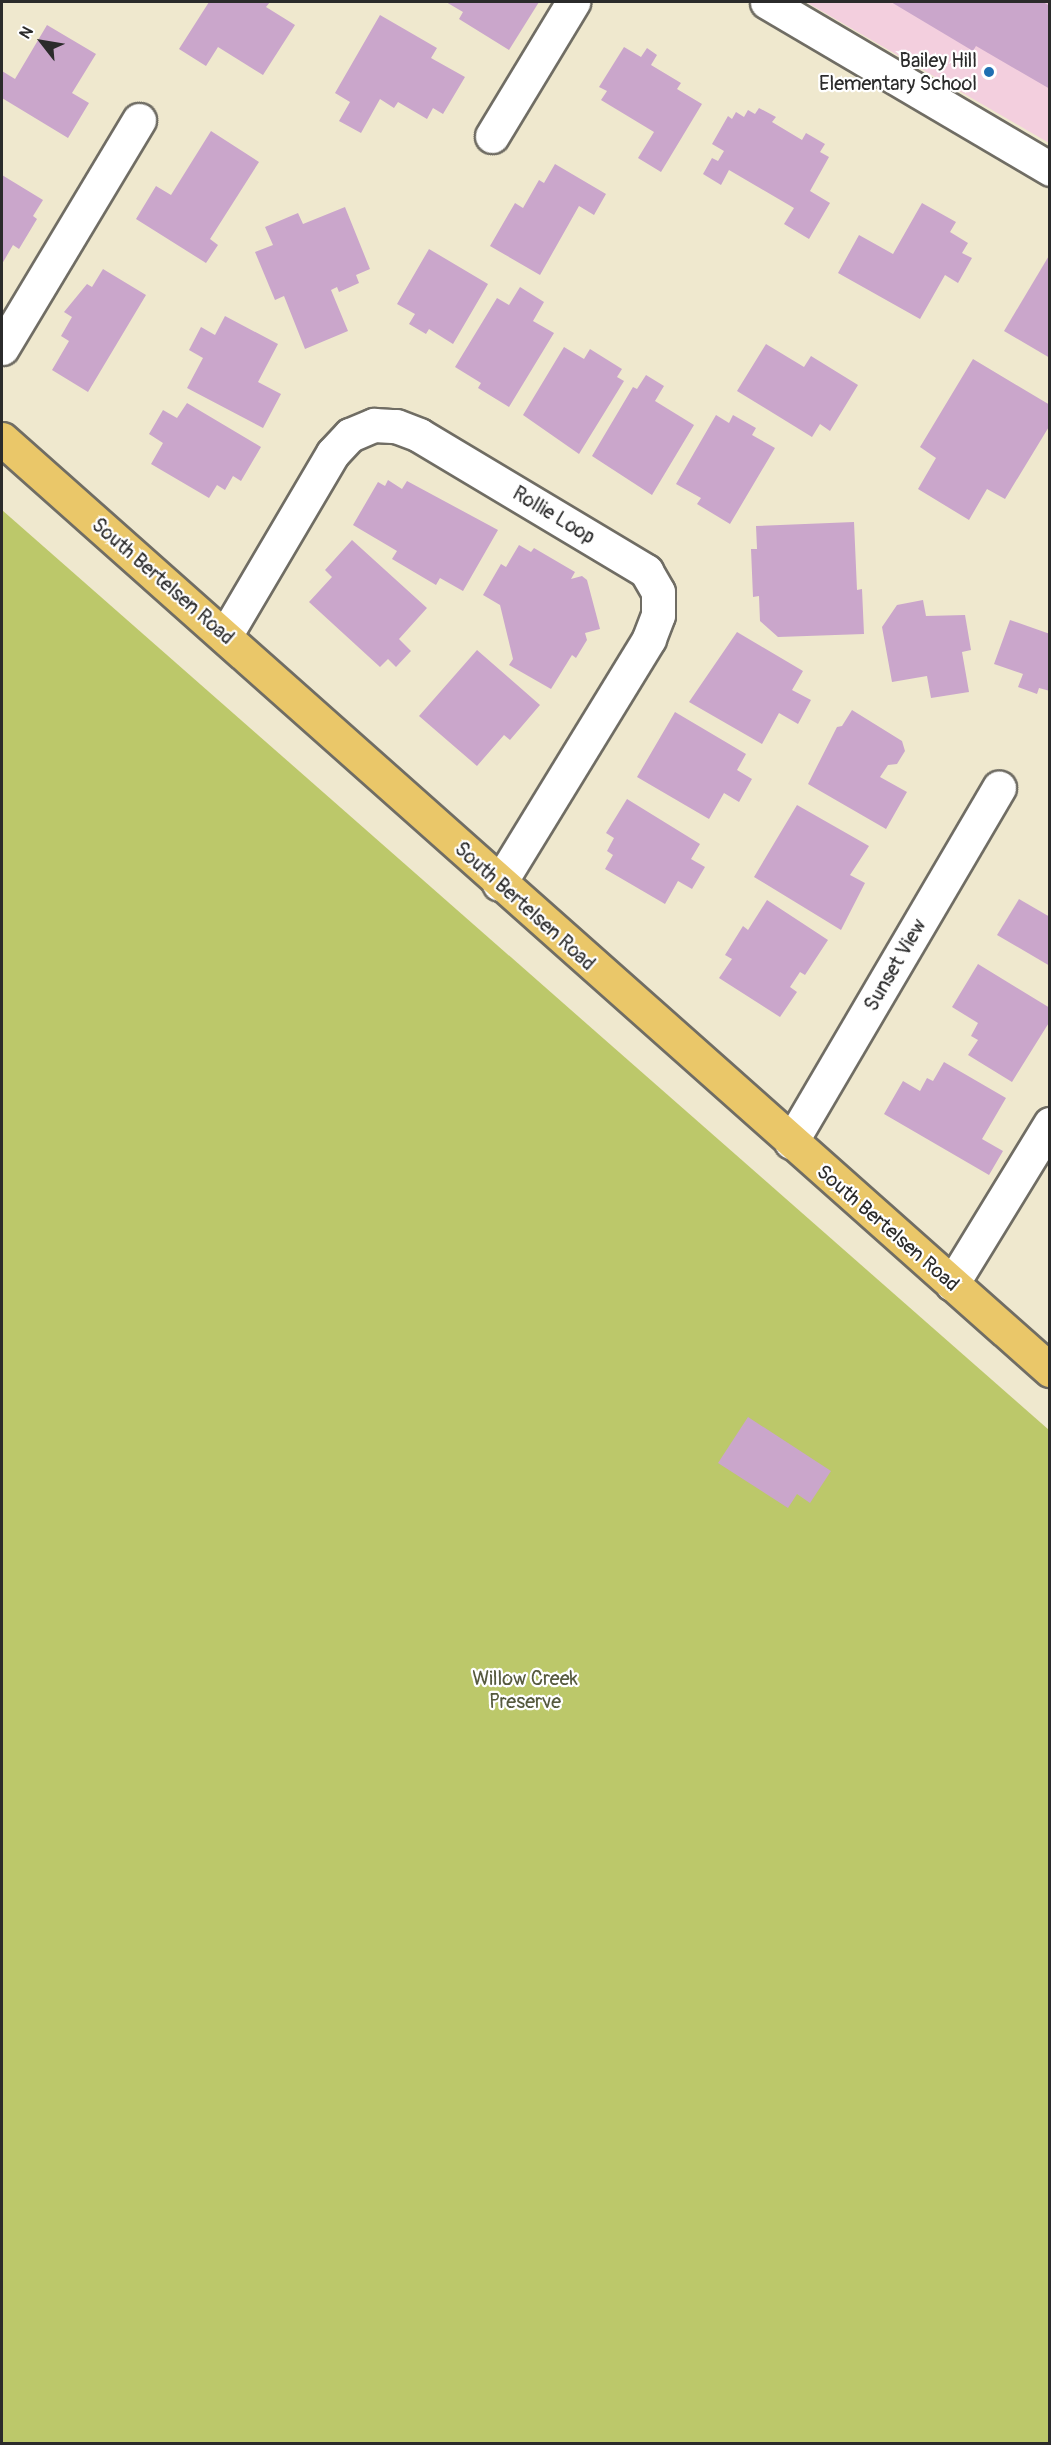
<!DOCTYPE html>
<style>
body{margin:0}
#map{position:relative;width:1051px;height:2445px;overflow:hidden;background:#efe8ce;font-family:Pangolin,sans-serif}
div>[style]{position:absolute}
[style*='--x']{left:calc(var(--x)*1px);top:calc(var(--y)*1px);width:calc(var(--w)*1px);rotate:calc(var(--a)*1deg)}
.built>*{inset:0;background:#f3cfde}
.green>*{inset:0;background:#bcc86a}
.building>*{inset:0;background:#caa6cb}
.roads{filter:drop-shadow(2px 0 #706d64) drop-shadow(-2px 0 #706d64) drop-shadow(0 2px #706d64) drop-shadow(0 -2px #706d64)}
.minor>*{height:33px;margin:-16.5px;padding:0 16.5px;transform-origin:16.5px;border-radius:16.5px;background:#fff}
.major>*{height:33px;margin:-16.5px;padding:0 16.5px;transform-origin:16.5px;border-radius:16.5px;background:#eac769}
.dots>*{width:16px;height:16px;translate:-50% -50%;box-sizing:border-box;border:3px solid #fff;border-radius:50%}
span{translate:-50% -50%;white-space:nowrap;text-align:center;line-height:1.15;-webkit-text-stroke:4.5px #fff;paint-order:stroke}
.poi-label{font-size:20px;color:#2b2b2b}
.right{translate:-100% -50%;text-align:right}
.street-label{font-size:20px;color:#2b2b2b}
.park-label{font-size:20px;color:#565a3e}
.frame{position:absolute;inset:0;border:3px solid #2b2b2b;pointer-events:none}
.north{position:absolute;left:12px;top:12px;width:60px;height:60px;-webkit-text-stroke:4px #fff;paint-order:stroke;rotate:301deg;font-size:16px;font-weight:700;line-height:24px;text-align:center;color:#2b2b2b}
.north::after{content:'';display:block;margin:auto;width:21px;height:27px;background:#2b2b2b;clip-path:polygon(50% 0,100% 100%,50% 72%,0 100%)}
</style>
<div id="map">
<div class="built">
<div style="clip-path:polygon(806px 2px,1049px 2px,1049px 143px)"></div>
</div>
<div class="green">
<div style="clip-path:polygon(2px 510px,1049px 1430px,1049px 2443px,2px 2443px)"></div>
</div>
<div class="building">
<div style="clip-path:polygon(209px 2px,270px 2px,266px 7px,295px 25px,263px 75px,218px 47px,206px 66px,179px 49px)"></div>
<div style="clip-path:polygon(446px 2px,539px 2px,509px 50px,459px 19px,463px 12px)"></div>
<div style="clip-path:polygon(891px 2px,1043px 2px,1050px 6px,1050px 89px,976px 46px,973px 51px)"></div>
<div style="clip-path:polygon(380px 15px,437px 48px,431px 58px,465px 77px,443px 114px,433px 108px,427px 119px,398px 102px,394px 108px,380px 99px,361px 133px,339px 121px,350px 102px,335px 93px)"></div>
<div style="clip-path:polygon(47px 25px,96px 54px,72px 93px,89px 103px,68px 138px,2px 98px,2px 71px,15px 79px)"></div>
<div style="clip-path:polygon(624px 47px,641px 57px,647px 48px,657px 55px,651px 65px,681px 83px,677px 89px,702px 104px,661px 172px,638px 158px,654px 132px,601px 100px,607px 91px,599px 87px)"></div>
<div style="clip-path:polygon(759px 108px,776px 117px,772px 122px,802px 140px,806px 133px,825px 144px,820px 152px,829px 157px,810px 191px,830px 203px,809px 239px,784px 224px,794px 208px,729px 170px,721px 185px,703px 174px,712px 158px,718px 161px,724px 151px,712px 144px,728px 116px,732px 119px,736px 112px,744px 117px,748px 110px,755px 114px)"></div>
<div style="clip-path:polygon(211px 131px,259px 162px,210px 239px,218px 245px,206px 263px,136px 219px,156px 186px,171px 195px)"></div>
<div style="clip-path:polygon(555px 164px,606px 194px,594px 215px,579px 206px,540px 275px,490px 246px,515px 203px,523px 208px,539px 180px,544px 183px)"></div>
<div style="clip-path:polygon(2px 175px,43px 200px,33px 216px,37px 219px,19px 249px,13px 245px,2px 264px)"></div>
<div style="clip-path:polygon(922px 203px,956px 222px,950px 232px,968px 243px,962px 253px,972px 258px,958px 283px,945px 275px,920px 319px,838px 273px,859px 235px,893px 254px)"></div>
<div style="clip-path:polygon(345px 207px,370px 269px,356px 275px,359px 283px,339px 292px,337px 287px,331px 290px,348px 331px,305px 349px,284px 296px,275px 300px,255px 252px,273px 245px,265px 227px,298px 213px,303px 224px)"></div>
<div style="clip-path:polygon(429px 249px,488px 284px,453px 344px,429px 329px,426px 334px,409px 324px,415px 314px,397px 304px)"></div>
<div style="clip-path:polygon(1050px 254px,1050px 358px,1004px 331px)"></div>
<div style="clip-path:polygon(103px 269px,146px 295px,88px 392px,52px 370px,69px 341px,61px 336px,72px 317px,64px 312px,87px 284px,92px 287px)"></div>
<div style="clip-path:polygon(520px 287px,544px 302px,533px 321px,554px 333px,509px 407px,478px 388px,481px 383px,455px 367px,497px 298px,509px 305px)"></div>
<div style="clip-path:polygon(225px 316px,278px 344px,258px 382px,281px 394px,263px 428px,187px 388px,203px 358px,189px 350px,201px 327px,215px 335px)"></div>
<div style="clip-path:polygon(766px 344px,804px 367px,811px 356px,858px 385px,830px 431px,820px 424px,812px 437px,737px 391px)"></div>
<div style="clip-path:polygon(564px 347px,584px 359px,590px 349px,622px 369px,617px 377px,624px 381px,579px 454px,523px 415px)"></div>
<div style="clip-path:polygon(973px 359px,1050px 405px,1050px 425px,1005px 499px,987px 489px,969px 520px,918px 489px,936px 458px,920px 447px)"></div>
<div style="clip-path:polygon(646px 375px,664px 386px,655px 401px,694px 425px,652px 495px,592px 456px,633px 387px,637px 389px)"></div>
<div style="clip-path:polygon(187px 403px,261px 447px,241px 481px,233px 476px,225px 490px,217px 485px,209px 498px,151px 464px,163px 443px,149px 434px,163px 410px,177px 418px)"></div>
<div style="clip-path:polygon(716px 415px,729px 423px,733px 415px,756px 428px,752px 435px,775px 448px,730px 524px,697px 504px,701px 498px,676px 484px)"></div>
<div style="clip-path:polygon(388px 480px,402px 489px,407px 481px,498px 530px,463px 591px,440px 578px,436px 585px,392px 559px,397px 551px,353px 525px,378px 482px,385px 486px)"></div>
<div style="clip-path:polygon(854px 522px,857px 590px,862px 589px,864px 634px,778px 637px,760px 621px,759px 596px,753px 597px,751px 549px,757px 549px,756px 526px)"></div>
<div style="clip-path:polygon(352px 540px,427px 608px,399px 639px,411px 651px,396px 667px,388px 659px,380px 667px,309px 602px,332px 577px,325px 570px)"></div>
<div style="clip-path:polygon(519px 545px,531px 552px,534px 548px,575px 572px,571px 579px,582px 576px,587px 580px,600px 629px,585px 633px,587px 640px,576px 658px,572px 655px,551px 689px,509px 665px,513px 659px,500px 605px,483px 595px,501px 564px,506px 567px)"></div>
<div style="clip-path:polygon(923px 600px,926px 616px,965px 615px,971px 650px,962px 652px,969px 692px,931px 698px,927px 676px,892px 682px,882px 627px,897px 605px)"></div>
<div style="clip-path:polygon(1010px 620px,1050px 634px,1050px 691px,1039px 688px,1037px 694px,1018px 687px,1023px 674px,994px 664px)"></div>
<div style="clip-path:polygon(737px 632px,803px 671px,792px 690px,811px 700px,798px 724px,779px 713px,762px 744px,689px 702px)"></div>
<div style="clip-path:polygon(477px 650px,540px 705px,510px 740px,504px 735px,477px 766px,419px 716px)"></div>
<div style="clip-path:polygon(852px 710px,902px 741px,905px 751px,897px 764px,888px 765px,880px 777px,907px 792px,886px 829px,808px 784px,837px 727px,842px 726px)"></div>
<div style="clip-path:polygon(675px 712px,746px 754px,737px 770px,752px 779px,739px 802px,724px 793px,709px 819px,637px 777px)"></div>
<div style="clip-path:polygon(627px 799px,700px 844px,691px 859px,705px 867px,692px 889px,678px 881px,665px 904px,605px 869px,613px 855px,607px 851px,614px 838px,606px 833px)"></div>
<div style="clip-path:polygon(797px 805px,869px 846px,850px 875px,865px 883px,841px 930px,754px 877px)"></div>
<div style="clip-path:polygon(1019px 899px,1050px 917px,1050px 966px,997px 935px)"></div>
<div style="clip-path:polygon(767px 900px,828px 940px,805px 975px,800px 972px,790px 987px,797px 992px,780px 1017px,719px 978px,732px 959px,725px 955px,743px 926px,748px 930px)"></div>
<div style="clip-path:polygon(978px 964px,1050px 1008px,1050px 1021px,1012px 1082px,968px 1055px,978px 1040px,971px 1036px,978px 1023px,952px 1007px)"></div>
<div style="clip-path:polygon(944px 1062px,1006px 1098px,982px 1139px,1003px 1151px,989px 1175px,884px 1114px,903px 1081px,920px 1091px,927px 1078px,933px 1081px)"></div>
<div style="clip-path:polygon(748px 1417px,831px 1471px,810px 1503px,797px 1494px,788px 1508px,718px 1463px)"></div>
</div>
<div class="roads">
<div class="minor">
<div style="--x:767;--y:2;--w:329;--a:30.5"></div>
<div style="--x:492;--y:136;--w:157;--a:-58.8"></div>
<div style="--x:2;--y:348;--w:266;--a:-59"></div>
<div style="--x:225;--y:636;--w:212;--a:-59.5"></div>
<div style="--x:333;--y:453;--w:25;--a:-47"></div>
<div style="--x:350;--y:435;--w:26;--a:-23"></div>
<div style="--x:374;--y:425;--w:22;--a:3"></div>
<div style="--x:396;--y:426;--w:25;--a:21"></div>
<div style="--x:419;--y:435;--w:265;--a:30.9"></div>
<div style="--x:646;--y:571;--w:24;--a:60"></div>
<div style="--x:658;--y:592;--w:23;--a:90"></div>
<div style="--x:658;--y:615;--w:26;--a:111"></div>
<div style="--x:649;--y:639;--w:287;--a:121.5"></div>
<div style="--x:791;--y:1142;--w:411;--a:-59.6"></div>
<div style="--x:952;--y:1284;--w:188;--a:-58.5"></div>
</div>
<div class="major">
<div style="--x:2;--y:439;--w:1402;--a:41.62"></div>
</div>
</div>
<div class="dots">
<div style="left:989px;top:72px;background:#1f6fb2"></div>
</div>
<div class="poi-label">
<span class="right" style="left:977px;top:72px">Bailey Hill<br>Elementary School</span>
</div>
<div class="street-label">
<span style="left:554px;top:515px;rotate:31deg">Rollie Loop</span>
<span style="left:163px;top:581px;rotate:41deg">South Bertelsen Road</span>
<span style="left:525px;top:906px;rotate:42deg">South Bertelsen Road</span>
<span style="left:895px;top:965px;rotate:-60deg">Sunset View</span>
<span style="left:888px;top:1228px;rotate:41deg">South Bertelsen Road</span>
</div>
<div class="park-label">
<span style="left:525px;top:1690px">Willow Creek<br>Preserve</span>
</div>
<div class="frame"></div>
<div class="north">N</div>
</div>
